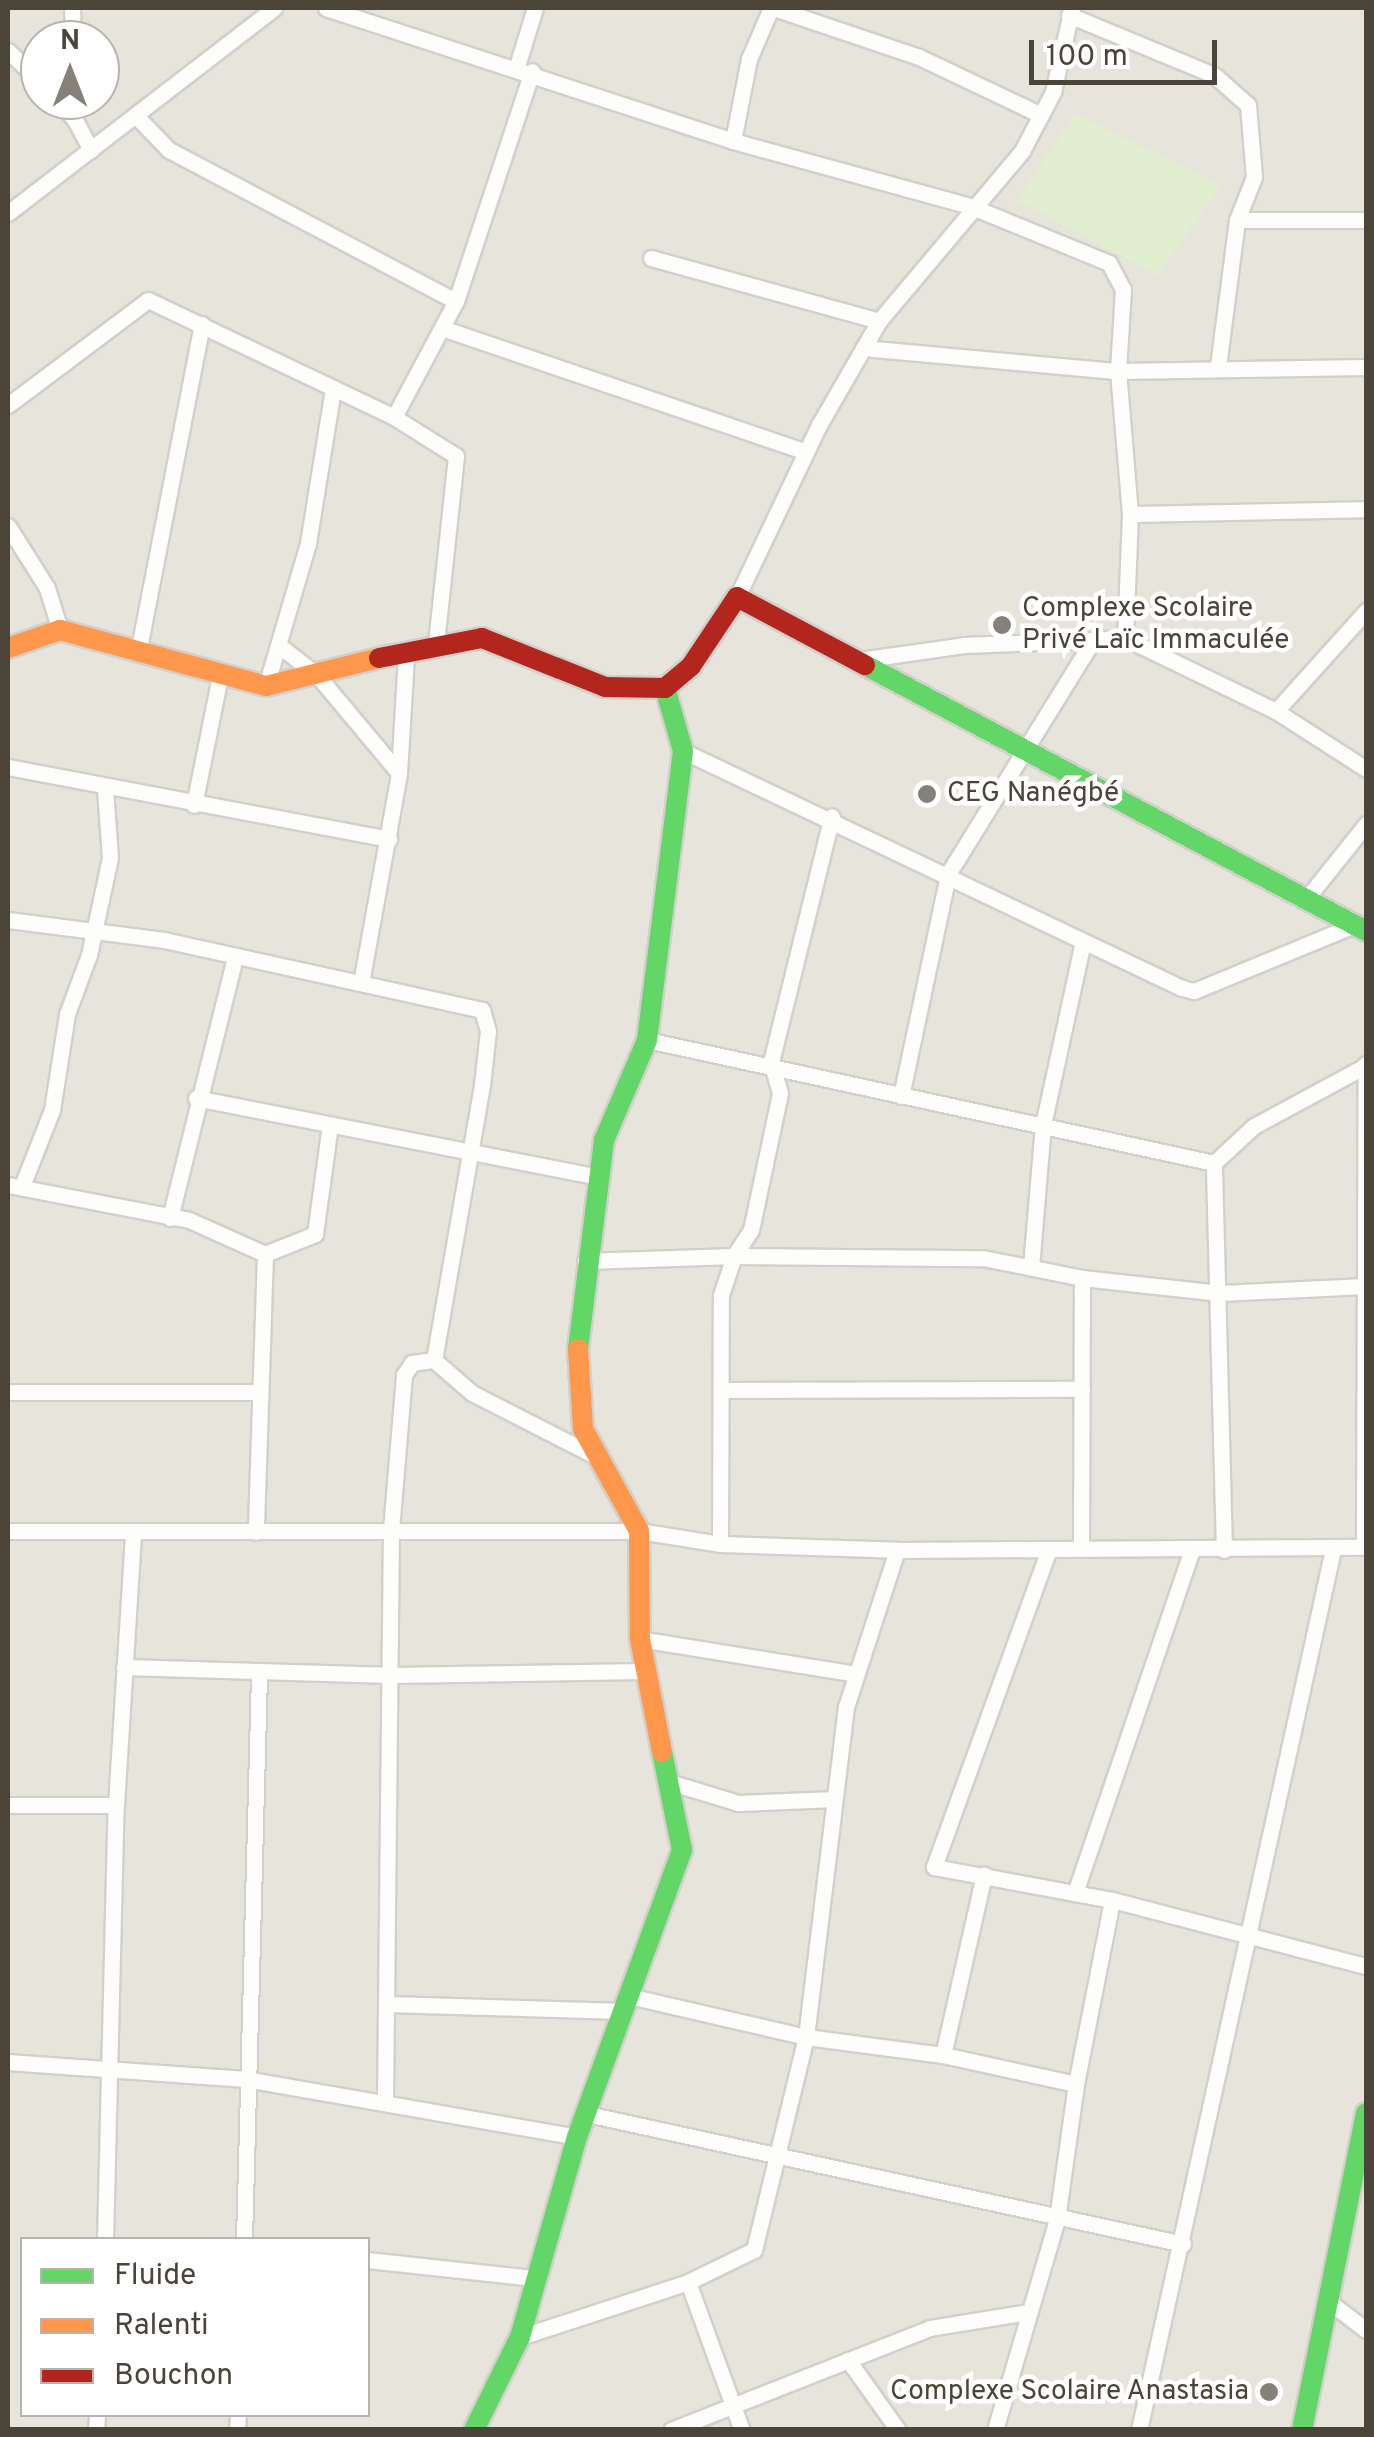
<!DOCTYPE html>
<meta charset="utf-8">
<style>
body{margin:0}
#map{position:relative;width:1374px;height:2437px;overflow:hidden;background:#f4f2ee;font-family:Overpass,sans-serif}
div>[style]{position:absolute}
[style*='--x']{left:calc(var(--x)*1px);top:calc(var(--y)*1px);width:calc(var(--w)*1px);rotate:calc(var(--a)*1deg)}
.residential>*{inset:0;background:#e7e4dc}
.green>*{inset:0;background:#e1eecf}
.roads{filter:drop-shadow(2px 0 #d2d0cb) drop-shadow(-2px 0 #d2d0cb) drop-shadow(0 2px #d2d0cb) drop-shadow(0 -2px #d2d0cb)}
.street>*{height:15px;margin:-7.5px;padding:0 7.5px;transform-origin:7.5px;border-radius:7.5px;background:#fdfdfc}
.fast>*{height:20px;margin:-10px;padding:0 10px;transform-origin:10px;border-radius:10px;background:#63d668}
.slow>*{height:20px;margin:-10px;padding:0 10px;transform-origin:10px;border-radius:10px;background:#ff974d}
.jam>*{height:20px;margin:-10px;padding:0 10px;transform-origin:10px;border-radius:10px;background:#b3261e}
.dots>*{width:28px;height:28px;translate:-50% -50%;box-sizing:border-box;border:5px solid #fff;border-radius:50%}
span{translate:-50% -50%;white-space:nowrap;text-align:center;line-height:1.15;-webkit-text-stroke:9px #fff;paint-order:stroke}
.poi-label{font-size:28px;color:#4b4439}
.left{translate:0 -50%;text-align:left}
.right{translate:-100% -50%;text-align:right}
.frame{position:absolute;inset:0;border:10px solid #4b4439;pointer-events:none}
.legend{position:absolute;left:20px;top:2237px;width:350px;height:180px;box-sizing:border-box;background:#fff;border:2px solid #b7b4b0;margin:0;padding:12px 18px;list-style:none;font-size:30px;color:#4b4439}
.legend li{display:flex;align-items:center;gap:20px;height:50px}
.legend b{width:50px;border:2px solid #b7b4b0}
.north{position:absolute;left:20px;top:20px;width:100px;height:100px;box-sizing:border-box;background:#fff;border:2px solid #b7b4b0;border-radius:50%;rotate:0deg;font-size:28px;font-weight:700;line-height:40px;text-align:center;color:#4b4439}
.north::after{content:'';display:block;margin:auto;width:35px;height:45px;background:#868178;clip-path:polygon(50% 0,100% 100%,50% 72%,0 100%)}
.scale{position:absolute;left:1029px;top:40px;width:188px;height:45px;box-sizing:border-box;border:5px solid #4b4439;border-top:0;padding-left:12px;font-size:30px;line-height:35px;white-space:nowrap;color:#4b4439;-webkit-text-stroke:8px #fff;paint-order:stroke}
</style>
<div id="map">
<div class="residential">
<div style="clip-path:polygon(evenodd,8px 8px,1366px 8px,1366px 2429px,8px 2430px,8px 8px,40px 40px,100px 40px,100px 100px,40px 100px,40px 40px,8px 8px,22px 2240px,368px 2240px,368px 2414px,22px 2414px,22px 2240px)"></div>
</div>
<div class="green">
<div style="clip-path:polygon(1075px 114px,1221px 184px,1158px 276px,1017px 200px)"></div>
</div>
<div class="roads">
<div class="street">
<div style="--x:72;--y:8;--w:32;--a:88"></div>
<div style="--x:326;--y:8;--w:428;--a:18.1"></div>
<div style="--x:733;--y:141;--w:246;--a:15.3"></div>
<div style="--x:970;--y:206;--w:150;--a:22.3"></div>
<div style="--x:1109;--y:263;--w:30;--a:62"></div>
<div style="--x:1123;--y:289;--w:82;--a:93.5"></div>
<div style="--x:1118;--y:371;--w:144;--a:85.2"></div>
<div style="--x:1130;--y:514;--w:124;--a:92.3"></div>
<div style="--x:774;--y:8;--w:153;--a:18.7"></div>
<div style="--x:919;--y:57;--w:135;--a:25.4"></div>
<div style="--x:1069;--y:15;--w:157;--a:22.5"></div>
<div style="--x:1214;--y:75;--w:45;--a:41.4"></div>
<div style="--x:1248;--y:105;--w:72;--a:85.2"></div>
<div style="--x:1254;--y:177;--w:46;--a:111.6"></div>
<div style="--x:1237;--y:220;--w:148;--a:97.4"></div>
<div style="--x:8;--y:51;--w:44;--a:43.2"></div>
<div style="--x:517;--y:66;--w:61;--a:-72.8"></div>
<div style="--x:57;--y:100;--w:27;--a:48"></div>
<div style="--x:74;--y:100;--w:20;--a:87"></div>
<div style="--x:75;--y:120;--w:34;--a:62"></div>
<div style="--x:136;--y:116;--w:47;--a:45.9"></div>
<div style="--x:169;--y:150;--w:324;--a:27.8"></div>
<div style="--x:733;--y:141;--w:84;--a:-79"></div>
<div style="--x:749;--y:59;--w:56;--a:-66.7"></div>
<div style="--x:8;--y:213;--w:336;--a:-37.6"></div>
<div style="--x:1237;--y:220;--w:129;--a:0"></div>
<div style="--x:651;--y:258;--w:237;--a:15.4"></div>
<div style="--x:445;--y:329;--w:381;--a:18.8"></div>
<div style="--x:863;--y:348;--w:256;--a:5.2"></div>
<div style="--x:1118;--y:371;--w:248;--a:-0.9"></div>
<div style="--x:8;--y:405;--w:175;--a:-36.9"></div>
<div style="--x:148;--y:300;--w:272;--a:25.4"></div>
<div style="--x:394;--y:417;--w:73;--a:32.2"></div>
<div style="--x:456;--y:456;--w:188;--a:96.1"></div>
<div style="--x:394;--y:417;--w:132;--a:-61.9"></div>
<div style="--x:456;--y:301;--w:242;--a:-71.7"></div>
<div style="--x:1130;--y:514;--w:236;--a:-1.2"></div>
<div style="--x:8;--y:526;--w:73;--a:57.8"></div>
<div style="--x:47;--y:588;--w:44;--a:72.8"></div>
<div style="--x:737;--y:597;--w:191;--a:-64.5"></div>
<div style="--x:819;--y:425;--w:120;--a:-60"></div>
<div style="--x:879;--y:321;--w:222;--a:-49.9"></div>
<div style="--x:1022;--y:151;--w:67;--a:-62.3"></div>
<div style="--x:1053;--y:92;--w:86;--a:-77.3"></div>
<div style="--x:281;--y:647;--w:46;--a:37.9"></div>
<div style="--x:317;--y:675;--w:128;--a:50.1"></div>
<div style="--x:138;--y:653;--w:335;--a:-79"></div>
<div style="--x:859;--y:660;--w:106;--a:-8.1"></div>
<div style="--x:964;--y:645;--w:129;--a:-2.2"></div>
<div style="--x:266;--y:686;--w:149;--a:-73.6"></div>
<div style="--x:308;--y:543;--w:157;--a:-80.8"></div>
<div style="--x:1276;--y:711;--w:135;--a:-48"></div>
<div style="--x:683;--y:751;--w:552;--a:25.41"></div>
<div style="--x:1182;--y:988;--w:12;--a:14"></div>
<div style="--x:1194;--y:991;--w:173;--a:-22.4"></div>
<div style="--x:8;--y:767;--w:388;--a:10.7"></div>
<div style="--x:194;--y:805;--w:132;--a:-78.6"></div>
<div style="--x:1307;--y:898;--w:95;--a:-51.4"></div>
<div style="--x:8;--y:920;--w:157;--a:7.3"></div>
<div style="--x:164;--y:940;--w:326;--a:12.4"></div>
<div style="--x:482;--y:1010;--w:22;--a:74"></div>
<div style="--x:488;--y:1031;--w:54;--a:96.3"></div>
<div style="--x:482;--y:1085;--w:279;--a:99.9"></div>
<div style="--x:434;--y:1360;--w:50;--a:41"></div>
<div style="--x:472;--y:1393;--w:140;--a:27.1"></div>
<div style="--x:361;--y:983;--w:213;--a:-79.7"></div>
<div style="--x:399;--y:773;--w:118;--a:-86.6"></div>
<div style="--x:647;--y:1040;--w:580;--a:12.24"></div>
<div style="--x:901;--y:1096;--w:227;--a:-78"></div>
<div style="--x:948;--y:874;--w:275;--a:-58.2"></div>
<div style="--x:1093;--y:640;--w:32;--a:-4"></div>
<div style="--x:1125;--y:638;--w:168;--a:25.8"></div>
<div style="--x:1276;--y:711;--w:107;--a:32.8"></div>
<div style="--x:196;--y:1098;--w:409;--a:11.1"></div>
<div style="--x:8;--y:1185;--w:184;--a:10.9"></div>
<div style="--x:189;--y:1220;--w:83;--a:24.1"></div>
<div style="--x:265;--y:1254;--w:278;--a:91.9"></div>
<div style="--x:22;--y:1186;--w:82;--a:-68.5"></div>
<div style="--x:52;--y:1110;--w:97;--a:-81.1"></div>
<div style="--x:67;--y:1014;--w:63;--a:-69.6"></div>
<div style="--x:89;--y:955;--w:99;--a:-77.8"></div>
<div style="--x:110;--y:858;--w:70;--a:-94.1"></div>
<div style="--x:170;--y:1218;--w:268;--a:-76"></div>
<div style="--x:265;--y:1254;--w:54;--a:-21.8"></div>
<div style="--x:315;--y:1234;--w:110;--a:-82.2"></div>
<div style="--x:585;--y:1261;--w:149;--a:-1.9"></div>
<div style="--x:734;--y:1256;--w:31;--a:-57"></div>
<div style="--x:751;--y:1230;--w:140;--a:-78"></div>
<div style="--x:780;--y:1093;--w:32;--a:-106"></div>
<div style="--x:771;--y:1062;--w:253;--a:-76.1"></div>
<div style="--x:1031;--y:1267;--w:143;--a:-85.2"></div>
<div style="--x:1043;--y:1125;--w:183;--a:-77.7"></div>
<div style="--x:721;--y:1390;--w:361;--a:-0.2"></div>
<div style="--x:8;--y:1392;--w:250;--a:0"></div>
<div style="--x:8;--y:1531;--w:631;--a:0"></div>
<div style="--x:639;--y:1531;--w:82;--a:9.1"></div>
<div style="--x:720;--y:1544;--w:177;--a:1.9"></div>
<div style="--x:897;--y:1550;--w:469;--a:-0.4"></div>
<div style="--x:720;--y:1544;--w:249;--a:-89.8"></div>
<div style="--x:721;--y:1295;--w:41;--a:-71.6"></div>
<div style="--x:734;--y:1256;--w:249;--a:0.5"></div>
<div style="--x:983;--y:1258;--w:101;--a:11.4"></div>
<div style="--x:1082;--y:1278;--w:139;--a:6.2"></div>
<div style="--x:1220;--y:1293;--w:145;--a:-2.8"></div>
<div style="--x:1364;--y:1547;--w:483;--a:-89.8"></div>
<div style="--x:1049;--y:1549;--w:338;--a:109.9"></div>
<div style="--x:934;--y:1867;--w:181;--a:10.5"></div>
<div style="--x:1112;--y:1900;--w:262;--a:14.6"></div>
<div style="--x:1081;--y:1549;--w:271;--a:-89.8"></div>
<div style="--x:1224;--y:1550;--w:387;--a:-91.5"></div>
<div style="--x:1214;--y:1163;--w:54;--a:-42.8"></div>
<div style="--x:1254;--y:1126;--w:126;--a:-28.4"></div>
<div style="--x:640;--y:1639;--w:219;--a:9.2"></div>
<div style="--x:124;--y:1667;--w:268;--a:1.7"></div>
<div style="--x:392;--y:1675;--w:254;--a:-0.9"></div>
<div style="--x:666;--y:1781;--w:75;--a:17"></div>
<div style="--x:738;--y:1803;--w:96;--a:-2.4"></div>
<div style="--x:8;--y:1805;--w:108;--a:0"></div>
<div style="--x:1075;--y:1893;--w:362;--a:-71.2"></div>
<div style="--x:629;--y:1996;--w:182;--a:13"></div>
<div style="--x:806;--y:2037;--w:138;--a:7.5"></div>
<div style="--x:943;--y:2055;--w:136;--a:12.3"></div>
<div style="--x:1076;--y:2084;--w:187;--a:-78.9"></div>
<div style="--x:387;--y:2004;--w:236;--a:1.7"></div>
<div style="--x:943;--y:2055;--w:185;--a:-77.2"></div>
<div style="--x:8;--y:2062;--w:238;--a:4.1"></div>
<div style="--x:245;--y:2079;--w:337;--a:9.9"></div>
<div style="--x:385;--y:2101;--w:571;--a:-89.4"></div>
<div style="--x:391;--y:1530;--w:156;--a:-85.2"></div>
<div style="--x:404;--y:1375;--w:14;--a:-56"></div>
<div style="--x:412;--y:1363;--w:22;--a:-8"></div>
<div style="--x:587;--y:2114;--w:610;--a:12.3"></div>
<div style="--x:105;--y:2240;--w:435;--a:-88.6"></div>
<div style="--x:116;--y:1805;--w:274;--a:-86.4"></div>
<div style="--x:244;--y:2240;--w:567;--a:-88.48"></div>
<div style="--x:368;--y:2260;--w:167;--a:6.2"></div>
<div style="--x:688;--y:2282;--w:158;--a:70"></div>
<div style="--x:1332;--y:2304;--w:43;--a:37.4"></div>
<div style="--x:520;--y:2337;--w:177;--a:-18.1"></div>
<div style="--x:688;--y:2282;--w:73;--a:-25.9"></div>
<div style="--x:754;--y:2250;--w:219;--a:-76.3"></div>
<div style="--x:806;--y:2037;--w:332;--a:-83.1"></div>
<div style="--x:846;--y:1707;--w:165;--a:-72"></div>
<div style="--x:848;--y:2360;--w:86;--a:54.5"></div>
<div style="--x:96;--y:2430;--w:16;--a:-86"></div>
<div style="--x:237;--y:2430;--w:16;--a:-86"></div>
<div style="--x:671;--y:2430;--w:278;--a:-21.5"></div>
<div style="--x:930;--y:2328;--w:99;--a:-9.3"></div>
<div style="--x:995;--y:2430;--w:220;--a:-73.6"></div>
<div style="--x:1057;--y:2219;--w:136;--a:-82"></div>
<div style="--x:1139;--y:2430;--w:902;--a:-77.58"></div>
</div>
<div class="fast">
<div style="--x:865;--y:665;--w:567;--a:27.97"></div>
<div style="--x:578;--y:1349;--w:211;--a:-82.9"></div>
<div style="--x:604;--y:1140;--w:109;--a:-66.7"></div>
<div style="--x:647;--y:1040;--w:291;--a:-82.9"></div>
<div style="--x:683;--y:751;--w:66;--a:-105.9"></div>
<div style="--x:474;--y:2430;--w:104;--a:-63.7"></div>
<div style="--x:520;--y:2337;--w:208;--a:-74.1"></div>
<div style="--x:577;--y:2137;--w:306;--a:-69.9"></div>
<div style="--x:682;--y:1850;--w:100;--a:-101.5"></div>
<div style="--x:1302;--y:2430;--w:323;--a:-78.6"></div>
</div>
<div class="slow">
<div style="--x:8;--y:648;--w:55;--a:-19.1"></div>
<div style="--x:60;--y:630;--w:213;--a:15.2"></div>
<div style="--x:266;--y:686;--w:116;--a:-13.9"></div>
<div style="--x:578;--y:1349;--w:80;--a:86.4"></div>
<div style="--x:583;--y:1429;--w:116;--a:61.2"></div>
<div style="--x:639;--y:1531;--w:108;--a:89.5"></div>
<div style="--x:640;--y:1639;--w:115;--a:79"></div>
</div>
<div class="jam">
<div style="--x:379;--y:658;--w:105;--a:-11"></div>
<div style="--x:482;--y:638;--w:132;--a:21.7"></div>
<div style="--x:605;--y:687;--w:60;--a:1"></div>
<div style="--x:665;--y:688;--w:34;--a:-40"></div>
<div style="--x:691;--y:666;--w:83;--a:-56.3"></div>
<div style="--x:737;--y:597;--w:145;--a:28"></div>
</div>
</div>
<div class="dots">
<div style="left:1002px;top:625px;background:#868178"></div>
<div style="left:927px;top:794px;background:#868178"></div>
<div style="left:1269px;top:2392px;background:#868178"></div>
</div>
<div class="poi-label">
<span class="left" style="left:1022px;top:625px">Complexe Scolaire<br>Privé Laïc Immaculée</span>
<span class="left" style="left:947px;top:794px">CEG Nanégbé</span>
<span class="right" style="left:1249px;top:2392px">Complexe Scolaire Anastasia</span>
</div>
<div class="frame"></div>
<ul class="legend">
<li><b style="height:12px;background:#63d668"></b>Fluide</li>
<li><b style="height:12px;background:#ff974d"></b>Ralenti</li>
<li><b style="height:12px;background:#b3261e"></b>Bouchon</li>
</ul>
<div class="north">N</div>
<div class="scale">100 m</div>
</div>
